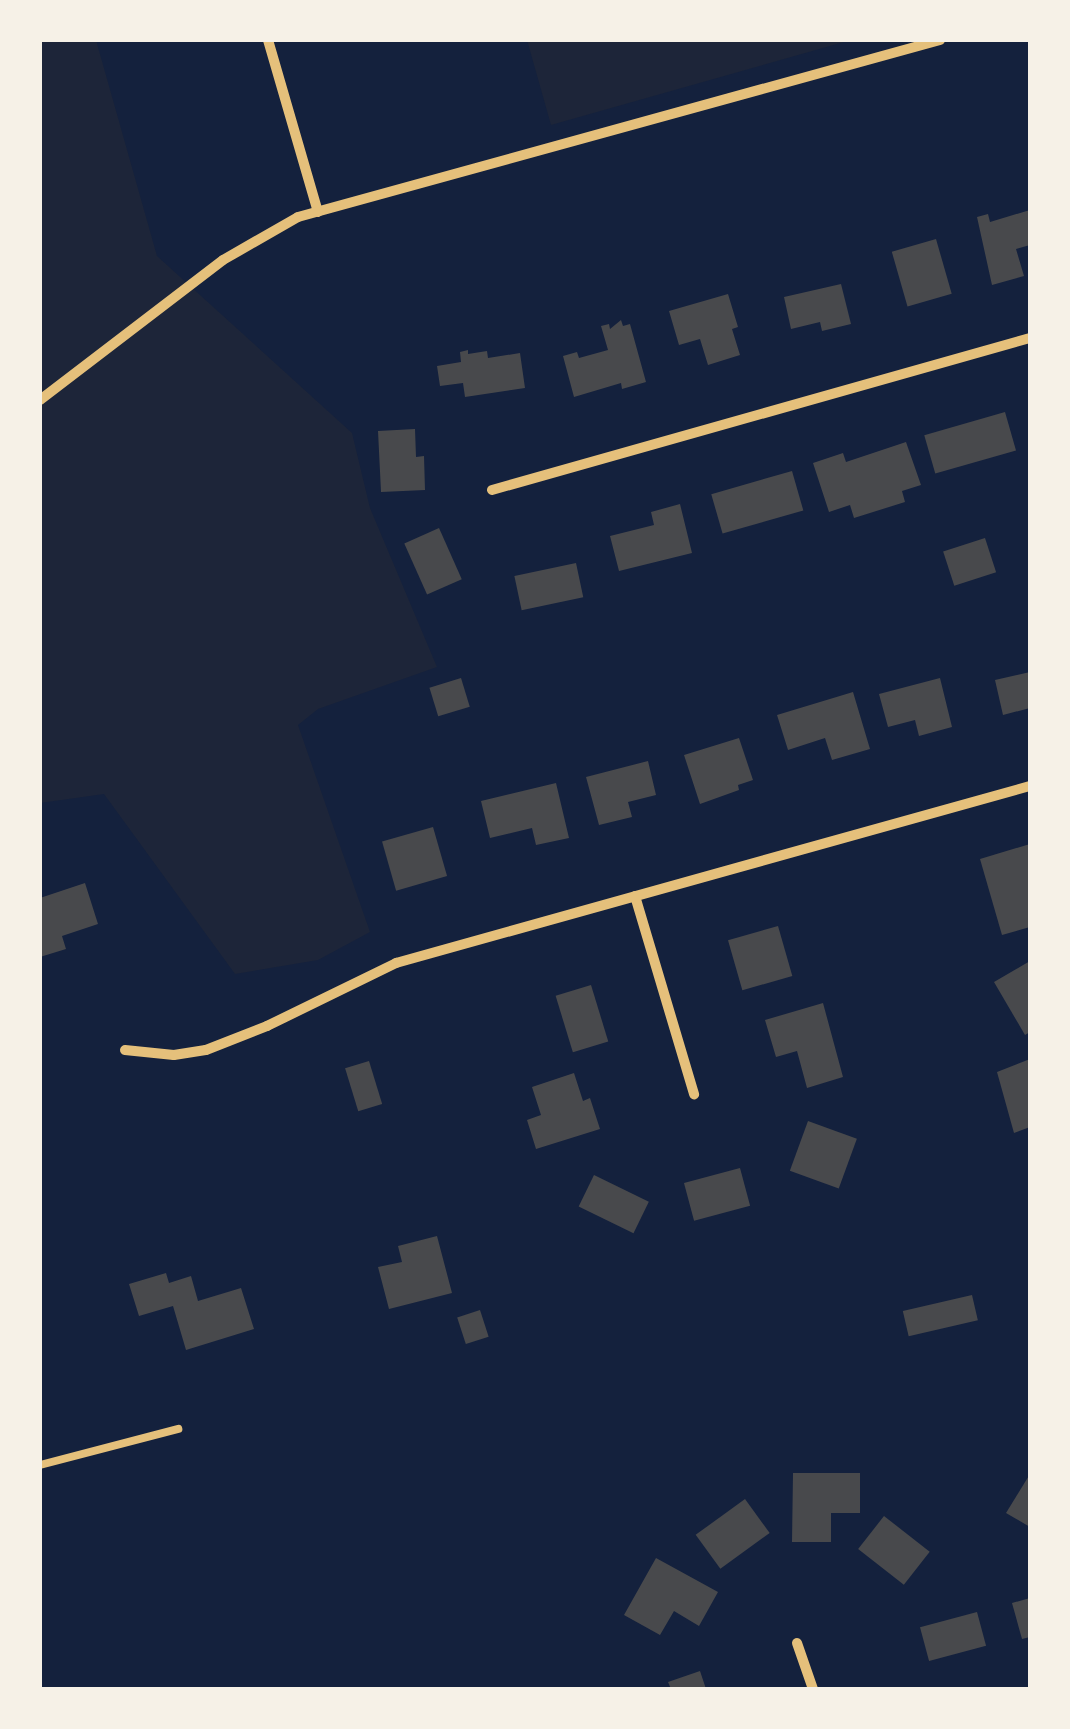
<!DOCTYPE html>
<style>
body{margin:0}
#map{position:relative;width:1070px;height:1729px;overflow:hidden;background:#14213d;font-family:"Source Sans 3",sans-serif}
div>[style]{position:absolute}
[style*='--x']{left:calc(var(--x)*1px);top:calc(var(--y)*1px);width:calc(var(--w)*1px);rotate:calc(var(--a)*1deg)}
.green>*{inset:0;background:#1d2539}
.building>*{inset:0;background:#48494c;transform-origin:0 0}
.service>*{height:8px;margin:-4px;padding:0 4px;transform-origin:4px;border-radius:4px;background:#e5c07b}
.minor>*{height:10px;margin:-5px;padding:0 5px;transform-origin:5px;border-radius:5px;background:#e5c07b}
span{translate:-50% -50%;white-space:nowrap;text-align:center;line-height:1.15;-webkit-text-stroke:8px #f6f1e7;paint-order:stroke}
.frame{position:absolute;inset:0;border:42px solid #f6f1e7;pointer-events:none}
</style>
<div id="map">
<div class="green">
<div style="clip-path:polygon(40px 40px,96px 40px,157px 256px,352px 433px,370px 508px,437px 667px,318px 709px,298px 725px,370px 932px,318px 960px,235px 974px,104px 794px,40px 803px)"></div>
<div style="clip-path:polygon(527px 40px,851px 40px,551px 125px)"></div>
</div>
<div class="building">
<div style="clip-path:polygon(1030px 210px,1030px 245px,1016px 249px,1024px 276px,992px 285px,977px 217px,988px 214px,990px 222px)"></div>
<div style="left:936px;top:239px;width:57px;height:46px;rotate:74deg"></div>
<div style="clip-path:polygon(841px 284px,851px 324px,822px 331px,820px 322px,791px 329px,784px 297px)"></div>
<div style="clip-path:polygon(728px 294px,738px 327px,732px 329px,740px 355px,708px 365px,700px 339px,679px 345px,669px 311px)"></div>
<div style="clip-path:polygon(621px 320px,623px 326px,630px 324px,646px 382px,622px 389px,621px 383px,574px 397px,563px 356px,577px 352px,579px 358px,608px 350px,601px 326px,609px 324px,610px 329px)"></div>
<div style="clip-path:polygon(468px 350px,468px 354px,487px 351px,488px 358px,520px 353px,525px 388px,465px 397px,463px 383px,440px 386px,437px 366px,461px 362px,460px 352px)"></div>
<div style="left:1005px;top:412px;width:40px;height:84px;rotate:74deg"></div>
<div style="clip-path:polygon(415px 429px,416px 457px,424px 456px,425px 490px,381px 492px,378px 431px)"></div>
<div style="clip-path:polygon(906px 442px,921px 485px,902px 491px,905px 502px,854px 518px,850px 505px,829px 512px,813px 463px,843px 453px,846px 462px)"></div>
<div style="left:792px;top:471px;width:41px;height:84px;rotate:74deg"></div>
<div style="clip-path:polygon(680px 504px,692px 553px,619px 571px,610px 536px,654px 525px,651px 512px)"></div>
<div style="left:439px;top:528px;width:56px;height:38px;rotate:66deg"></div>
<div style="left:985px;top:538px;width:36px;height:44px;rotate:72deg"></div>
<div style="left:576px;top:563px;width:35px;height:63px;rotate:78deg"></div>
<div style="clip-path:polygon(1030px 672px,1030px 708px,1003px 715px,995px 680px)"></div>
<div style="left:461px;top:678px;width:30px;height:33px;rotate:73deg"></div>
<div style="clip-path:polygon(940px 678px,952px 727px,919px 736px,915px 720px,888px 727px,879px 694px)"></div>
<div style="clip-path:polygon(853px 692px,870px 749px,832px 760px,825px 738px,788px 750px,777px 715px)"></div>
<div style="clip-path:polygon(739px 738px,753px 780px,738px 785px,739px 790px,700px 804px,684px 755px)"></div>
<div style="clip-path:polygon(648px 761px,656px 795px,628px 802px,632px 817px,599px 825px,586px 777px)"></div>
<div style="clip-path:polygon(556px 783px,569px 838px,536px 845px,532px 828px,490px 838px,481px 801px)"></div>
<div style="left:433px;top:827px;width:51px;height:53px;rotate:74deg"></div>
<div style="clip-path:polygon(1030px 844px,1030px 927px,1002px 935px,980px 859px)"></div>
<div style="clip-path:polygon(85px 883px,98px 924px,62px 936px,66px 949px,40px 957px,40px 898px)"></div>
<div style="left:778px;top:926px;width:52px;height:52px;rotate:74deg"></div>
<div style="clip-path:polygon(1030px 961px,1030px 1032px,1025px 1035px,994px 982px)"></div>
<div style="left:591px;top:985px;width:59px;height:37px;rotate:73deg"></div>
<div style="clip-path:polygon(823px 1003px,843px 1077px,807px 1088px,797px 1051px,776px 1057px,765px 1020px)"></div>
<div style="clip-path:polygon(1030px 1059px,1030px 1127px,1014px 1133px,997px 1072px)"></div>
<div style="left:369px;top:1061px;width:45px;height:25px;rotate:73deg"></div>
<div style="clip-path:polygon(574px 1073px,583px 1101px,590px 1098px,600px 1129px,536px 1149px,527px 1120px,541px 1115px,532px 1087px)"></div>
<div style="left:808px;top:1121px;width:52px;height:53px;rotate:20deg"></div>
<div style="left:740px;top:1168px;width:39px;height:58px;rotate:75deg"></div>
<div style="left:594px;top:1175px;width:61px;height:35px;rotate:26deg"></div>
<div style="clip-path:polygon(437px 1236px,452px 1293px,389px 1309px,378px 1267px,402px 1262px,398px 1246px)"></div>
<div style="clip-path:polygon(166px 1273px,169px 1283px,191px 1276px,198px 1301px,241px 1288px,254px 1329px,186px 1350px,173px 1306px,139px 1316px,129px 1284px)"></div>
<div style="left:972px;top:1295px;width:26px;height:71px;rotate:77deg"></div>
<div style="left:480px;top:1310px;width:28px;height:24px;rotate:72deg"></div>
<div style="clip-path:polygon(793px 1473px,860px 1473px,860px 1513px,831px 1513px,831px 1542px,792px 1542px)"></div>
<div style="clip-path:polygon(1030px 1474px,1030px 1527px,1006px 1513px)"></div>
<div style="left:745px;top:1499px;width:42px;height:61px;rotate:54deg"></div>
<div style="left:884px;top:1516px;width:58px;height:42px;rotate:38deg"></div>
<div style="clip-path:polygon(656px 1558px,718px 1592px,699px 1626px,674px 1611px,660px 1635px,624px 1615px)"></div>
<div style="clip-path:polygon(1030px 1598px,1030px 1637px,1022px 1639px,1012px 1603px)"></div>
<div style="left:977px;top:1612px;width:35px;height:59px;rotate:75deg"></div>
<div style="clip-path:polygon(700px 1671px,706px 1689px,671px 1689px,668px 1682px)"></div>
</div>
<div class="service">
<div style="--x:40;--y:1465;--w:143;--a:-14.6"></div>
</div>
<div class="minor">
<div style="--x:268;--y:40;--w:179;--a:73.8"></div>
<div style="--x:40;--y:400;--w:230;--a:-37.4"></div>
<div style="--x:223;--y:260;--w:86;--a:-29.8"></div>
<div style="--x:298;--y:217;--w:666;--a:-15.41"></div>
<div style="--x:492;--y:490;--w:559;--a:-15.78"></div>
<div style="--x:635;--y:896;--w:207;--a:73.4"></div>
<div style="--x:125;--y:1050;--w:49;--a:5.8"></div>
<div style="--x:174;--y:1055;--w:32;--a:-9"></div>
<div style="--x:206;--y:1050;--w:66;--a:-21.5"></div>
<div style="--x:267;--y:1026;--w:144;--a:-26"></div>
<div style="--x:396;--y:963;--w:658;--a:-15.6"></div>
<div style="--x:797;--y:1643;--w:49;--a:70.8"></div>
</div>
<div class="frame"></div>
</div>
